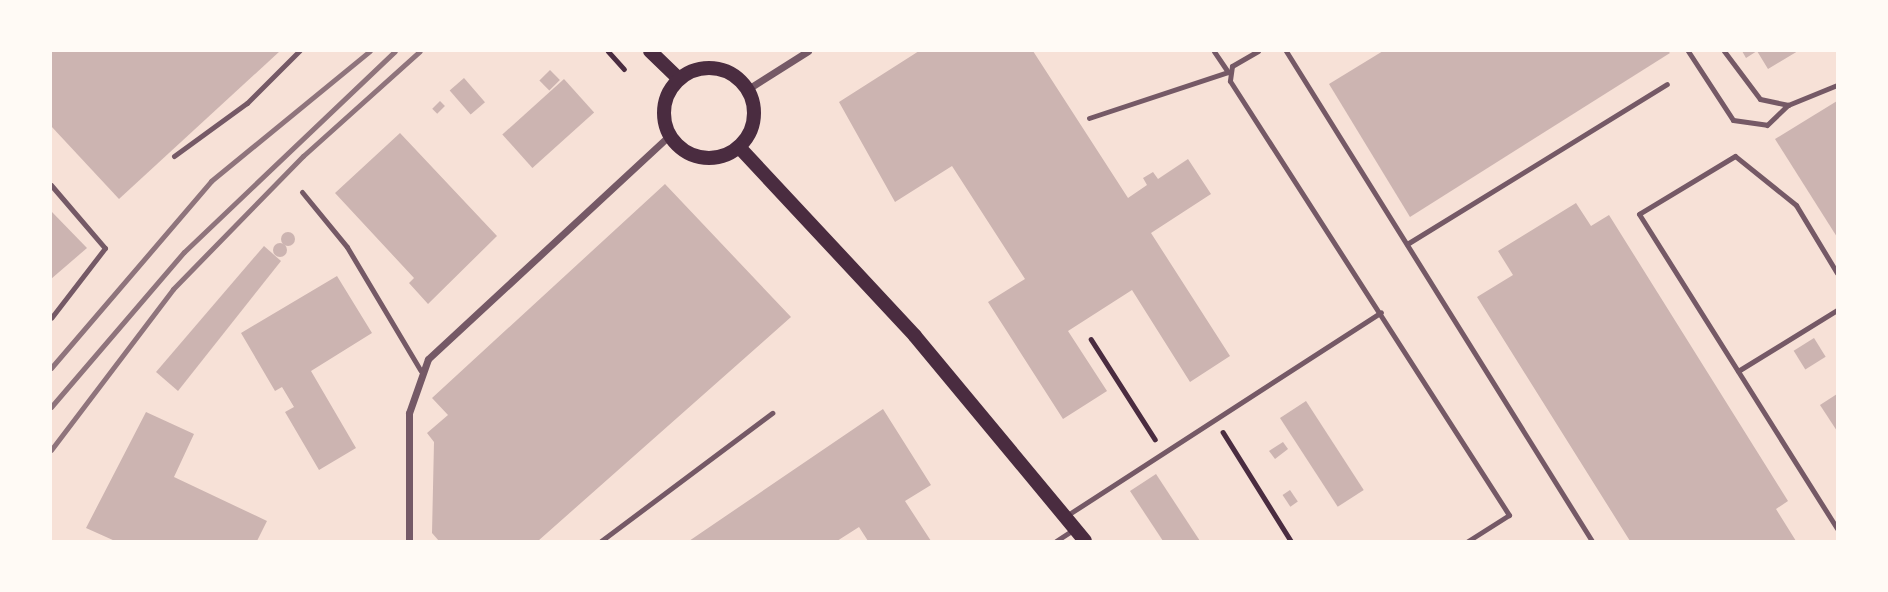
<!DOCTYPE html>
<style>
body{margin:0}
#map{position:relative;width:1888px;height:592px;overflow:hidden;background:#f7e1d7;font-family:Signika,sans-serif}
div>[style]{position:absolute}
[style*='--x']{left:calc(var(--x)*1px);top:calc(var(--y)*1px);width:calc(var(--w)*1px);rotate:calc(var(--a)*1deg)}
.building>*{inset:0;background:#ccb4b1;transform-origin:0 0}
.round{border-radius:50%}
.path>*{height:4.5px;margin:-2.25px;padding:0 2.25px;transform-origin:2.25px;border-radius:2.25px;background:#4a2c40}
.service>*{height:5px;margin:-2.5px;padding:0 2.5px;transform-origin:2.5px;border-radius:2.5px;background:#755966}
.minor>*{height:7px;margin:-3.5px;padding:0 3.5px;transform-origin:3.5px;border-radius:3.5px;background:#755966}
.secondary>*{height:14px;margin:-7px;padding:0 7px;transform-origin:7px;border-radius:7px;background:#4a2c40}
.secondary>.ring{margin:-7px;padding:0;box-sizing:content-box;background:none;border:14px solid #4a2c40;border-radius:50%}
.rail>*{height:5px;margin:-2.5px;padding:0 2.5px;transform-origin:2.5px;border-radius:2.5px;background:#8f747c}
span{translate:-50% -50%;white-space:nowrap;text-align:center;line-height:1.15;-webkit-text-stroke:6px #fffaf5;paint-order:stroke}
.frame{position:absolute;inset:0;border:52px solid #fffaf5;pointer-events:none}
</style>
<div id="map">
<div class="building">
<div style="clip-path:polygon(51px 51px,280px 51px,119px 199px,51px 126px)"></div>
<div style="clip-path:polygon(919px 51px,1033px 51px,1128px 198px,1147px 185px,1143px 178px,1153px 172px,1158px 179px,1188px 159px,1211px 194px,1151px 233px,1230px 356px,1190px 382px,1132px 290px,1068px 331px,1107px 391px,1063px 419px,988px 302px,1025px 279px,952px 166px,895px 202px,839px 102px)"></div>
<div style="clip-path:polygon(1383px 51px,1668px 51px,1670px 53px,1410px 217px,1329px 84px)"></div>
<div style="clip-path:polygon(1742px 51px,1798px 51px,1768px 69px,1757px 51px,1746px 58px)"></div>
<div style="left:550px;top:70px;width:14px;height:15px;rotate:45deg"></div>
<div style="left:464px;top:78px;width:32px;height:19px;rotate:49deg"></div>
<div style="left:564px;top:79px;width:45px;height:83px;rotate:48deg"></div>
<div style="left:440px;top:101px;width:7px;height:11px;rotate:45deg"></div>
<div style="clip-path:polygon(1837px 101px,1837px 237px,1775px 139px)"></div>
<div style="clip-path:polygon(400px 133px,497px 236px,428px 304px,409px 283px,414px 278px,335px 193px)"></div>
<div style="clip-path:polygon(665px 184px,791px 317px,538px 541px,439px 541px,432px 533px,434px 442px,427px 433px,448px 415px,432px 398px)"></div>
<div style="clip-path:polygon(1576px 203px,1591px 226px,1609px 215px,1788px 501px,1776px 509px,1796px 541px,1630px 541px,1477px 297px,1513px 275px,1498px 251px)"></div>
<div style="clip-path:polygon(51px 211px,87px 248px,51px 279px)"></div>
<div class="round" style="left:281px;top:232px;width:14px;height:14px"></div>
<div class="round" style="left:273px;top:243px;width:14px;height:14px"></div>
<div style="clip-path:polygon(264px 246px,281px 261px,178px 391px,156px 372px)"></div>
<div style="clip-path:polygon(337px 276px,372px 333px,311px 371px,356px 448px,319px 470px,285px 412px,294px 407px,282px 387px,275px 391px,241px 333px)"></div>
<div style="left:1814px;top:338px;width:22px;height:24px;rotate:58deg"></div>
<div style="clip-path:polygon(1837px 394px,1837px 431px,1820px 405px)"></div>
<div style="left:1306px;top:401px;width:106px;height:31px;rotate:57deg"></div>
<div style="clip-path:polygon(883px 409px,931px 485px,905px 501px,931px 541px,868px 541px,859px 527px,837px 541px,689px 541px)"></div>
<div style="clip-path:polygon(146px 412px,194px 434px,174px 477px,267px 521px,257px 541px,115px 541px,86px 528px)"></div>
<div style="clip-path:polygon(1283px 442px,1288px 449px,1275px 459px,1269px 451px)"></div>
<div style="clip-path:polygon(1156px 474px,1200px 541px,1163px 541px,1130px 491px)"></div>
<div style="left:1290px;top:490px;width:14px;height:9px;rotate:56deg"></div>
</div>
<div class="path">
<div style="--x:608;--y:51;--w:24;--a:48"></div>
<div style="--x:1091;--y:339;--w:119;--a:57.4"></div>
<div style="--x:1223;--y:432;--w:128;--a:58"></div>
</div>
<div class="service">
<div style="--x:1258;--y:51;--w:30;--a:150"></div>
<div style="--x:1232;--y:66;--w:15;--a:98"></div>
<div style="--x:1230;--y:81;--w:516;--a:57.26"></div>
<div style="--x:1509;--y:515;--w:49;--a:147.6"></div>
<div style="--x:1286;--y:51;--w:578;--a:58.02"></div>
<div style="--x:1688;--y:51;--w:82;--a:56.9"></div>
<div style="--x:1733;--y:120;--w:34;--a:8"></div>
<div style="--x:1767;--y:125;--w:29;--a:-44"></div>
<div style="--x:1724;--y:51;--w:60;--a:53.1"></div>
<div style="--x:1760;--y:99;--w:29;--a:12"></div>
<div style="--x:1788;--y:105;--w:53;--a:-22.2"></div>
<div style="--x:1089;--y:118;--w:146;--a:-18.3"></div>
<div style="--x:1228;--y:72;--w:25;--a:-124"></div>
<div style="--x:174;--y:156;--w:90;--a:-36"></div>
<div style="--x:247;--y:103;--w:74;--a:-45"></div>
<div style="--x:51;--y:185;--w:83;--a:49.4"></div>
<div style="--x:105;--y:248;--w:88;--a:127.6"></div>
<div style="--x:302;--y:192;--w:71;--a:50.7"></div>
<div style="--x:347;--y:247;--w:144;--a:59.2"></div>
<div style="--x:1407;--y:244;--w:305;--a:-31.6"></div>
<div style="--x:1837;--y:273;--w:79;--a:-121.1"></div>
<div style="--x:1796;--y:205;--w:78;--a:-141.2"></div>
<div style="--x:1735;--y:156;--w:112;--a:148.9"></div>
<div style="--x:1639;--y:214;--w:372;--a:57.8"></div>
<div style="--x:1738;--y:371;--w:116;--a:-31.6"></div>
<div style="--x:1066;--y:516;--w:375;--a:-32.9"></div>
<div style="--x:601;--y:541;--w:214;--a:-36.8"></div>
<div style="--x:1056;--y:541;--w:20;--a:-33"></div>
</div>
<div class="minor">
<div style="--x:748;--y:89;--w:71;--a:-32.3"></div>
<div style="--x:409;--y:541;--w:128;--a:-90"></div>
<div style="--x:409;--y:413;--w:57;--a:-70.6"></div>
<div style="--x:428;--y:359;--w:330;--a:-42.8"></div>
</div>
<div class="secondary">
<div style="--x:650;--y:51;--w:40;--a:44"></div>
<div class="ring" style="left:664px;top:68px;width:76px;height:76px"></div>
<div style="--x:739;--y:147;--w:258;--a:47"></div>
<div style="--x:915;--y:336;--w:266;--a:50.3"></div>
</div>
<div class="rail">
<div style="--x:51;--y:368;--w:246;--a:-49.4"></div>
<div style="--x:211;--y:181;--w:205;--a:-39.3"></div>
<div style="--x:51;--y:407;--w:204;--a:-49.4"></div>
<div style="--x:184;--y:252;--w:291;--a:-43.6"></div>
<div style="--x:51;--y:450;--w:202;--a:-52.8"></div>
<div style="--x:173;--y:289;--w:186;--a:-45.7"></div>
<div style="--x:303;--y:156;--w:157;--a:-41.9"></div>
</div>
<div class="frame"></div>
</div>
